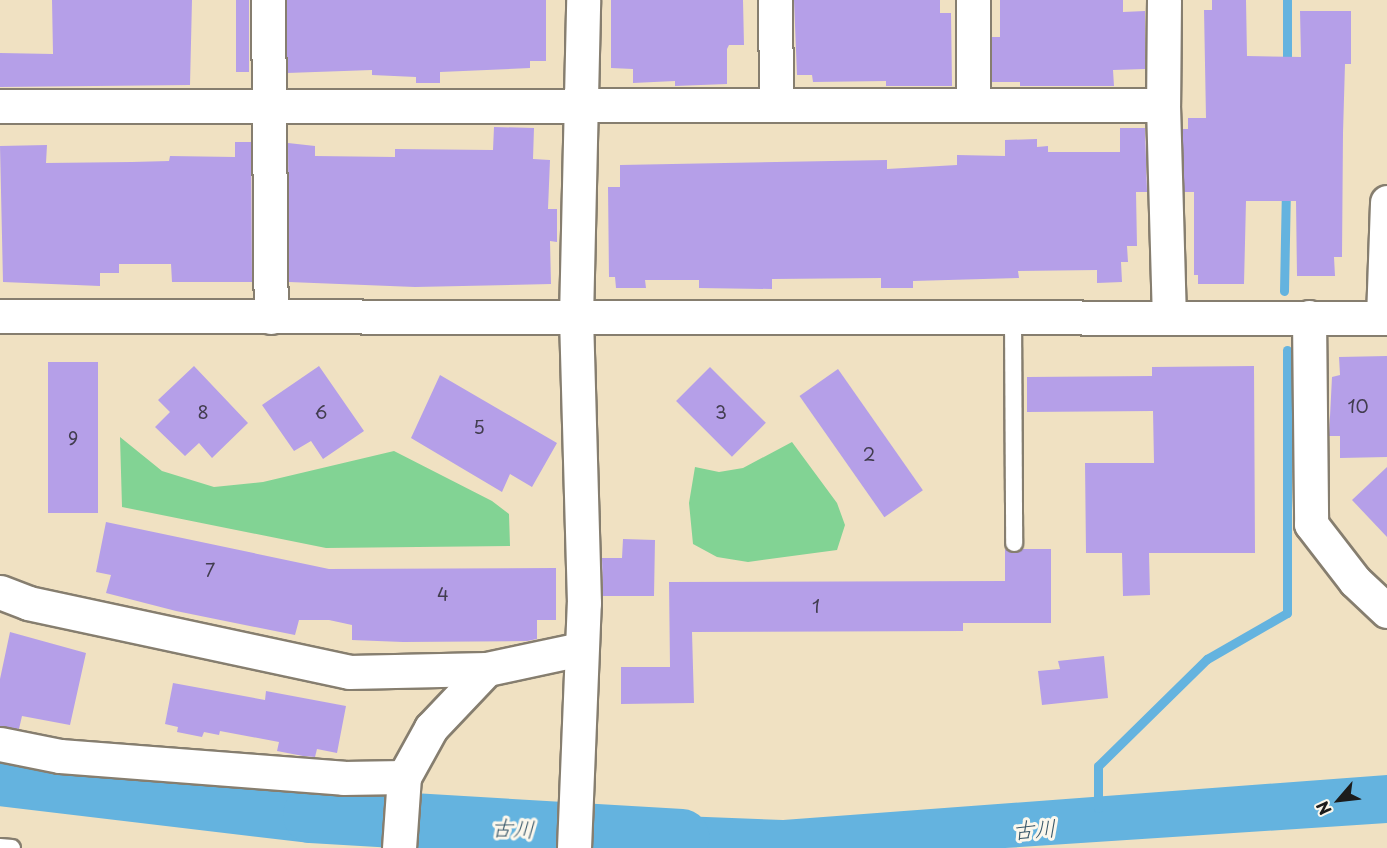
<!DOCTYPE html>
<meta charset="utf-8">
<style>
body{margin:0}
#map{position:relative;width:1387px;height:848px;overflow:hidden;background:#f0e1c2;font-family:"Playpen Sans","Klee One",sans-serif}
div>[style]{position:absolute}
[style*='--x']{left:calc(var(--x)*1px);top:calc(var(--y)*1px);width:calc(var(--w)*1px);rotate:calc(var(--a)*1deg)}
.green>*{inset:0;background:#82d394}
.water>*{inset:0;background:#64b3df}
.stream>*{height:9px;margin:-4.5px;padding:0 4.5px;transform-origin:4.5px;border-radius:4.5px;background:#64b3df}
.river>*{height:56px;margin:-28px;padding:0 28px;transform-origin:28px;border-radius:28px;background:#64b3df}
.building>*{inset:0;background:#b59fe8;transform-origin:0 0}
.roads{filter:drop-shadow(2px 0 #867e6f) drop-shadow(-2px 0 #867e6f) drop-shadow(0 2px #867e6f) drop-shadow(0 -2px #867e6f)}
.service>*{height:16px;margin:-8px;padding:0 8px;transform-origin:8px;border-radius:8px;background:#fff}
.minor>*{height:33px;margin:-16.5px;padding:0 16.5px;transform-origin:16.5px;border-radius:16.5px;background:#fff}
.tertiary>*{height:33px;margin:-16.5px;padding:0 16.5px;transform-origin:16.5px;border-radius:16.5px;background:#fff}
span{translate:-50% -50%;white-space:nowrap;text-align:center;line-height:1.15;-webkit-text-stroke:6px #fbf7ec;paint-order:stroke}
.number-label{font-size:18px;color:#423d4f}
.number-label span{-webkit-text-stroke-width:0}
.water-label{font-size:22px;color:#39586a;font-style:italic}
.north{position:absolute;left:1309px;top:770px;width:60px;height:60px;-webkit-text-stroke:4px #fbf7ec;paint-order:stroke;rotate:242deg;font-size:16px;font-weight:700;line-height:24px;text-align:center;color:#1c1c1c}
.north::after{content:'';display:block;margin:auto;width:21px;height:27px;background:#1c1c1c;clip-path:polygon(50% 0,100% 100%,50% 72%,0 100%)}
</style>
<div id="map">
<div class="green">
<div style="clip-path:polygon(120px 437px,162px 471px,214px 487px,263px 482px,394px 451px,492px 501px,509px 514px,510px 546px,326px 548px,122px 507px)"></div>
<div style="clip-path:polygon(792px 442px,837px 503px,845px 525px,837px 550px,748px 562px,717px 557px,693px 544px,689px 503px,695px 467px,719px 472px,743px 468px)"></div>
</div>
<div class="water">
<div style="clip-path:polygon(1387px 775px,1387px 823px,1005px 848px,605px 848px,604px 813px,783px 820px)"></div>
</div>
<div class="stream">
<div style="--x:1287;--y:67;--w:67;--a:-90"></div>
<div style="--x:1284;--y:291;--w:100;--a:-88.9"></div>
<div style="--x:1098;--y:808;--w:42;--a:-90"></div>
<div style="--x:1098;--y:766;--w:153;--a:-44.5"></div>
<div style="--x:1207;--y:659;--w:92;--a:-29.9"></div>
<div style="--x:1287;--y:613;--w:263;--a:-90"></div>
</div>
<div class="river">
<div style="--x:0;--y:778;--w:313;--a:6.8"></div>
<div style="--x:311;--y:815;--w:371;--a:3.4"></div>
</div>
<div class="building">
<div style="clip-path:polygon(52px 0,192px 0,190px 85px,0 87px,0 53px,53px 54px)"></div>
<div style="left:236px;top:0;width:13px;height:72px"></div>
<div style="clip-path:polygon(287px 0,546px 0,546px 61px,530px 61px,530px 68px,440px 72px,440px 83px,416px 83px,416px 77px,372px 75px,372px 70px,287px 73px)"></div>
<div style="clip-path:polygon(611px 0,743px 0,744px 45px,729px 45px,727px 49px,727px 84px,675px 86px,675px 81px,633px 83px,633px 69px,611px 68px)"></div>
<div style="clip-path:polygon(794px 0,940px 0,940px 13px,951px 13px,952px 86px,886px 86px,886px 81px,813px 82px,812px 75px,797px 75px)"></div>
<div style="clip-path:polygon(1000px 0,1123px 0,1123px 12px,1145px 11px,1145px 69px,1113px 70px,1114px 86px,1020px 86px,1020px 82px,992px 82px,992px 37px,1000px 37px)"></div>
<div style="clip-path:polygon(1212px 0,1246px 0,1247px 56px,1301px 57px,1300px 11px,1351px 11px,1351px 64px,1345px 64px,1343px 133px,1342px 257px,1334px 257px,1335px 276px,1297px 276px,1296px 201px,1246px 201px,1244px 284px,1198px 284px,1198px 275px,1194px 275px,1194px 192px,1184px 192px,1182px 129px,1188px 129px,1188px 118px,1206px 118px,1204px 10px,1212px 10px)"></div>
<div style="clip-path:polygon(494px 127px,534px 128px,533px 159px,550px 160px,548px 209px,557px 209px,557px 242px,550px 241px,551px 284px,415px 287px,289px 282px,288px 143px,315px 146px,315px 156px,395px 157px,395px 149px,493px 150px)"></div>
<div style="clip-path:polygon(1120px 128px,1145px 128px,1147px 192px,1136px 192px,1137px 246px,1127px 246px,1128px 262px,1121px 262px,1122px 282px,1097px 283px,1097px 270px,1018px 271px,1019px 278px,913px 281px,913px 288px,881px 288px,881px 278px,772px 279px,772px 289px,699px 288px,699px 280px,645px 280px,646px 288px,616px 288px,615px 277px,609px 277px,608px 187px,620px 187px,620px 165px,887px 160px,887px 169px,957px 165px,957px 155px,1005px 156px,1005px 140px,1037px 139px,1037px 147px,1048px 146px,1048px 152px,1120px 152px)"></div>
<div style="clip-path:polygon(235px 142px,251px 142px,252px 282px,172px 282px,171px 264px,119px 264px,119px 273px,100px 273px,100px 286px,3px 282px,0 146px,47px 145px,46px 163px,132px 162px,169px 161px,170px 156px,235px 157px)"></div>
<div style="clip-path:polygon(1387px 356px,1387px 457px,1340px 458px,1340px 436px,1329px 436px,1332px 377px,1340px 375px,1339px 357px)"></div>
<div style="left:48px;top:362px;width:50px;height:151px"></div>
<div style="clip-path:polygon(194px 366px,248px 423px,212px 458px,199px 443px,185px 456px,155px 427px,170px 412px,158px 400px)"></div>
<div style="clip-path:polygon(319px 366px,364px 431px,323px 459px,311px 441px,294px 451px,262px 405px)"></div>
<div style="clip-path:polygon(1254px 366px,1255px 553px,1149px 553px,1150px 595px,1123px 596px,1122px 553px,1086px 553px,1085px 463px,1154px 463px,1153px 411px,1027px 412px,1027px 377px,1152px 376px,1152px 367px)"></div>
<div style="left:710px;top:367px;width:79px;height:48px;rotate:45deg"></div>
<div style="left:838px;top:369px;width:148px;height:47px;rotate:55deg"></div>
<div style="clip-path:polygon(440px 375px,557px 443px,532px 487px,510px 474px,502px 492px,411px 438px)"></div>
<div style="clip-path:polygon(1387px 467px,1387px 537px,1352px 500px)"></div>
<div style="clip-path:polygon(106px 522px,329px 569px,556px 568px,556px 620px,537px 620px,537px 639px,527px 641px,403px 642px,352px 640px,352px 625px,329px 620px,299px 620px,295px 635px,176px 611px,106px 593px,111px 575px,96px 572px)"></div>
<div style="clip-path:polygon(623px 539px,655px 540px,654px 596px,603px 596px,602px 558px,622px 558px)"></div>
<div style="clip-path:polygon(1005px 549px,1013px 553px,1023px 549px,1051px 549px,1051px 623px,963px 623px,963px 631px,692px 632px,694px 703px,621px 704px,621px 667px,670px 667px,669px 582px,1005px 581px)"></div>
<div style="clip-path:polygon(10px 632px,86px 653px,70px 725px,22px 716px,19px 729px,0 726px,0 679px)"></div>
<div style="clip-path:polygon(1104px 656px,1108px 698px,1042px 705px,1038px 671px,1060px 669px,1058px 661px)"></div>
<div style="clip-path:polygon(173px 683px,265px 700px,266px 691px,346px 706px,337px 753px,317px 749px,315px 757px,303px 756px,277px 751px,279px 742px,220px 731px,219px 735px,204px 732px,202px 737px,177px 732px,178px 727px,165px 724px)"></div>
</div>
<div class="roads">
<div class="service">
<div style="--x:1013;--y:317;--w:226;--a:89.7"></div>
<div style="--x:0;--y:847;--w:12;--a:5"></div>
</div>
<div class="minor">
<div style="--x:268;--y:0;--w:317;--a:89.5"></div>
<div style="--x:775;--y:0;--w:104;--a:89.4"></div>
<div style="--x:1164;--y:0;--w:105;--a:90.5"></div>
<div style="--x:1163;--y:105;--w:211;--a:88.4"></div>
<div style="--x:973;--y:105;--w:105;--a:-90"></div>
<div style="--x:0;--y:106;--w:1163;--a:-0.05"></div>
<div style="--x:1309;--y:317;--w:207;--a:89.4"></div>
<div style="--x:1311;--y:524;--w:72;--a:52.3"></div>
<div style="--x:1355;--y:581;--w:44;--a:43.2"></div>
<div style="--x:1383;--y:318;--w:116;--a:-88"></div>
<div style="--x:0;--y:592;--w:30;--a:21"></div>
<div style="--x:28;--y:603;--w:328;--a:12.1"></div>
<div style="--x:349;--y:672;--w:138;--a:-1.2"></div>
<div style="--x:487;--y:669;--w:95;--a:-12.1"></div>
<div style="--x:0;--y:744;--w:61;--a:11.3"></div>
<div style="--x:60;--y:756;--w:284;--a:4.4"></div>
<div style="--x:343;--y:778;--w:61;--a:-0.9"></div>
<div style="--x:404;--y:777;--w:56;--a:-61.1"></div>
<div style="--x:431;--y:728;--w:81;--a:-46.5"></div>
<div style="--x:399;--y:848;--w:71;--a:-86"></div>
<div style="--x:574;--y:848;--w:245;--a:-87.7"></div>
<div style="--x:584;--y:603;--w:285;--a:-91.6"></div>
<div style="--x:576;--y:318;--w:318;--a:-88.7"></div>
</div>
<div class="tertiary">
<div style="--x:0;--y:316;--w:1387;--a:0.08"></div>
</div>
</div>
<div class="number-label">
<span style="left:1358px;top:406px">10</span>
<span style="left:203px;top:412px">8</span>
<span style="left:321px;top:412px">6</span>
<span style="left:721px;top:412px">3</span>
<span style="left:479px;top:427px">5</span>
<span style="left:73px;top:438px">9</span>
<span style="left:869px;top:454px">2</span>
<span style="left:210px;top:570px">7</span>
<span style="left:443px;top:594px">4</span>
<span style="left:816px;top:606px">1</span>
</div>
<div class="water-label">
<span style="left:513px;top:827px;rotate:3deg">古川</span>
<span style="left:1034px;top:828px;rotate:-4deg">古川</span>
</div>
<div class="north">N</div>
</div>
